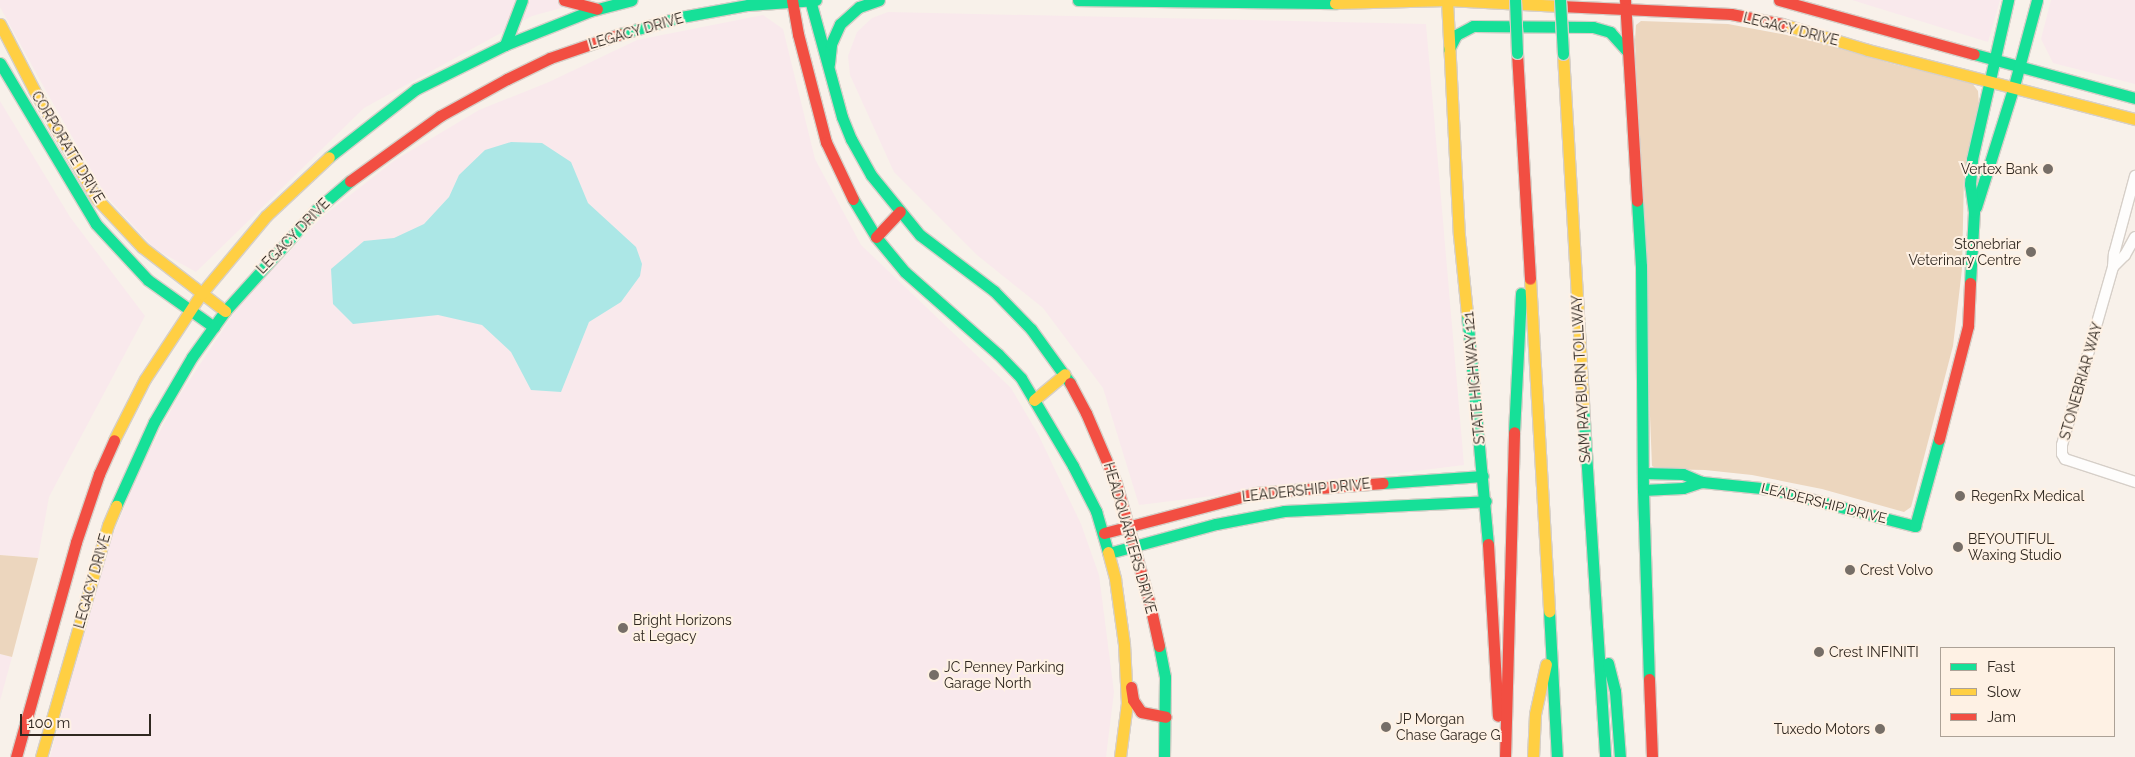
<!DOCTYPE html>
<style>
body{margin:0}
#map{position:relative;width:2135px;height:757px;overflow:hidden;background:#f8f1ea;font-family:Raleway,sans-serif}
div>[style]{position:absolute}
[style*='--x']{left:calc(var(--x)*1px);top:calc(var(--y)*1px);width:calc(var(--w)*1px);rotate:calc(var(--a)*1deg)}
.commercial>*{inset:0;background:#f9e9ec}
.green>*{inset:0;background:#ecd6be}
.water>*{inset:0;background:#ace7e6}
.roads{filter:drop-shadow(1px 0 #d6cfc8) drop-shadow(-1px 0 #d6cfc8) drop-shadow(0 1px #d6cfc8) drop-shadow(0 -1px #d6cfc8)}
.street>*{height:10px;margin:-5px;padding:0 5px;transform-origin:5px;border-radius:5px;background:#fefdfc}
.fast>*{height:11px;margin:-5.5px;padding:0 5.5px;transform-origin:5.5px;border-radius:5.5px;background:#16e098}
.slow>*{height:11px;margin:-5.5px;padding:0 5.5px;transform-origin:5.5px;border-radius:5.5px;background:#ffcf43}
.jam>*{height:11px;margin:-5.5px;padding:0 5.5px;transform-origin:5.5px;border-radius:5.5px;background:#f24e42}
.bridges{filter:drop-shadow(1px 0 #d6cfc8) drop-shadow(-1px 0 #d6cfc8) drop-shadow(0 1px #d6cfc8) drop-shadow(0 -1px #d6cfc8)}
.fast-bridge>*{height:11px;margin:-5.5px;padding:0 5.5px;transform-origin:5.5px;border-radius:5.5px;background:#16e098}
.dots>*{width:14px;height:14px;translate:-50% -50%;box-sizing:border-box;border:2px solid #fef1e4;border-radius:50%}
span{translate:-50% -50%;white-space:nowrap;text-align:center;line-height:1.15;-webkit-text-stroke:4px #fef1e4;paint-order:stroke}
.street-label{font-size:14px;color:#302820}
.poi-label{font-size:14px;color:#302820}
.right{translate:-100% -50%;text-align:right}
.left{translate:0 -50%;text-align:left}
.legend{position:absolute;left:1940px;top:647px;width:175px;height:90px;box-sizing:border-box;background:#fef1e4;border:1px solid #aca196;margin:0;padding:6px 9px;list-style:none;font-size:15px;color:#302820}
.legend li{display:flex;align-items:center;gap:10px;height:25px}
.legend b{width:25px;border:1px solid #aca196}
.scale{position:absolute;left:20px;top:714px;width:131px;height:22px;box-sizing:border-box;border:2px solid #302820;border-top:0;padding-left:6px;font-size:15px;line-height:18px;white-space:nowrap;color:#302820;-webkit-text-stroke:4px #fef1e4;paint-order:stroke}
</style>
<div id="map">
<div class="commercial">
<div style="clip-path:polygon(0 0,591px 0,532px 16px,364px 108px,196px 272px,155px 249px,106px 196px,46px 91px,0 7px)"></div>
<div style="clip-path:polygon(1852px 0,2000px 0,1988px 42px)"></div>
<div style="clip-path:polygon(2051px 0,2135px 0,2135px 84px,2053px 63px,2041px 39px)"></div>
<div style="clip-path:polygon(888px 12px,1426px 24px,1464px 465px,1139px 505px,1103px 388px,1043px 308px,977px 255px,894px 172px,850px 75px,848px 56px,857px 32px,872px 18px)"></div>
<div style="clip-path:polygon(763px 15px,783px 29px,815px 159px,861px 245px,1011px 388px,1038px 434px,1081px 524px,1099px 575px,1114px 692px,1106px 757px,50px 757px,105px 554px,141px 467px,177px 399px,240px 304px,322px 217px,395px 160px,479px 110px,549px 82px,637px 40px)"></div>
<div style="clip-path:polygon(0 101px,70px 217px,145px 316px,49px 497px,38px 558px,0 555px)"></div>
<div style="clip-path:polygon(0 654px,12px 657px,0 701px)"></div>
</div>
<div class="green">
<div style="clip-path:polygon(1641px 21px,1728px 24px,1803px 38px,1893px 64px,1972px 83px,1978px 91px,1979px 105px,1964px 176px,1962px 269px,1953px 346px,1911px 507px,1904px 512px,1822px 489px,1752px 475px,1705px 470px,1658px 469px,1652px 466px,1635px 40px,1636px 25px)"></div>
<div style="clip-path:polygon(0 555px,38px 558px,12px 657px,0 654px)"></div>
</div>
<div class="water">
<div style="clip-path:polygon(511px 142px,542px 143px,571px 162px,588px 203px,636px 247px,642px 264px,640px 276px,621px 302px,589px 322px,561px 392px,531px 390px,511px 352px,482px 325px,438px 315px,353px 324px,333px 304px,331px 269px,364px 241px,394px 238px,424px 224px,449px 197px,459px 175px,485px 150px)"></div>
</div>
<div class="roads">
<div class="street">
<div style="--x:2135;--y:237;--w:21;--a:119"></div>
<div style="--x:2125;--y:255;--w:17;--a:135"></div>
<div style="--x:2113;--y:267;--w:185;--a:106"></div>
<div style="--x:2062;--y:445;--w:9;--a:90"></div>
<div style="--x:2062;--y:454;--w:6;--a:59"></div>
<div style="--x:2065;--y:459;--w:74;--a:18.2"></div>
<div style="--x:2113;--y:267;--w:13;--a:-86"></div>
<div style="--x:2114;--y:254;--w:81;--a:-74.9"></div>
</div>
<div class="fast">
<div style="--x:810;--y:0;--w:121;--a:74.7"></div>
<div style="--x:842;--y:117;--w:24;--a:68"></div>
<div style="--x:851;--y:139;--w:41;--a:60.9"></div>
<div style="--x:871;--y:175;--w:77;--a:50.8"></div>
<div style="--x:920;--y:235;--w:93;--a:37.1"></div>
<div style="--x:994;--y:291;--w:53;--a:45.8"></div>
<div style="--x:1031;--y:329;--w:67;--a:54.2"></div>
<div style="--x:1078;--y:0;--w:257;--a:0.7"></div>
<div style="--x:620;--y:34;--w:63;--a:-15.6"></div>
<div style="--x:681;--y:17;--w:68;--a:-10.2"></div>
<div style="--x:748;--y:5;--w:68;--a:-4.2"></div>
<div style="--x:505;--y:45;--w:48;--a:-69.3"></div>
<div style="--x:1449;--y:49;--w:16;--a:-63"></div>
<div style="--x:1456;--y:35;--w:19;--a:-28"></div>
<div style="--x:1473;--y:26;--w:120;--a:0.5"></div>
<div style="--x:1593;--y:27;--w:18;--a:16"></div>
<div style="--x:1610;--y:32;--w:27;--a:48"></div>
<div style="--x:1974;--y:54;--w:167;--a:15.3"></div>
<div style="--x:0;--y:63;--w:187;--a:59.2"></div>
<div style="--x:96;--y:224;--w:76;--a:47.1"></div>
<div style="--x:148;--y:280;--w:81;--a:35.5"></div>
<div style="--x:829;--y:64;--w:20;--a:-84"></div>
<div style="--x:831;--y:44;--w:22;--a:-66"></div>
<div style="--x:840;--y:24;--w:25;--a:-42"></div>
<div style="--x:859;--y:7;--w:21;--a:-19"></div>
<div style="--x:329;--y:157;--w:110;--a:-38"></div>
<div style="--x:416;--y:89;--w:99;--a:-26.3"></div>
<div style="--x:505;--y:45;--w:92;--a:-21.8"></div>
<div style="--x:590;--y:11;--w:43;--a:-14.7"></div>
<div style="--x:853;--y:199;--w:44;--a:58.8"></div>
<div style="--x:876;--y:237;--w:45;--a:50.4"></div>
<div style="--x:905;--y:272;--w:124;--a:41.4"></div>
<div style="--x:998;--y:354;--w:33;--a:46"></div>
<div style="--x:1021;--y:378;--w:102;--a:59.4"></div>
<div style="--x:1073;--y:466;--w:51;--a:62.9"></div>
<div style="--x:1096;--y:511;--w:43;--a:73.7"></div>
<div style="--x:1637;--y:201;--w:65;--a:86.5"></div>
<div style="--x:1641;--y:266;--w:224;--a:89.5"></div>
<div style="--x:1643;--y:490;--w:189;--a:88.2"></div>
<div style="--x:1976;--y:207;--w:127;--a:-72.6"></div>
<div style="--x:2014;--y:86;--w:89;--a:-75"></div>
<div style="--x:1970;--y:283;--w:71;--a:-86.8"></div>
<div style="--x:1974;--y:212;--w:28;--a:-98"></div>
<div style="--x:1970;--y:184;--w:25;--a:-85"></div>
<div style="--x:1972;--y:159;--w:163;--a:-77.2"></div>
<div style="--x:1467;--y:314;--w:231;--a:84.8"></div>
<div style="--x:1583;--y:404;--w:354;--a:86.4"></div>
<div style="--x:1514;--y:432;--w:139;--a:-87.1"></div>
<div style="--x:1643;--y:473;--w:40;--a:1.4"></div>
<div style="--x:1683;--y:474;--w:21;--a:23"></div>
<div style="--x:1702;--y:482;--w:69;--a:5.8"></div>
<div style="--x:1771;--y:489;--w:149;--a:14.4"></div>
<div style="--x:1915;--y:526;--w:90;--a:-74.6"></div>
<div style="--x:1383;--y:483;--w:100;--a:-4"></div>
<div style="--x:1643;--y:490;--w:40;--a:-2.9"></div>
<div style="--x:1683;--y:488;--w:20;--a:-18"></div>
<div style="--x:116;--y:506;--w:92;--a:-65.7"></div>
<div style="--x:154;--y:422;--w:75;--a:-59.7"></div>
<div style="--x:192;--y:357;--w:57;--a:-54.3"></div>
<div style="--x:225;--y:311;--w:136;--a:-48"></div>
<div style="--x:316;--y:210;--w:45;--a:-40.5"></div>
<div style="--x:1109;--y:553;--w:111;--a:-15.2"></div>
<div style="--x:1216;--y:524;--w:69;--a:-10.8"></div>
<div style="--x:1284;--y:511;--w:202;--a:-2.8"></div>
<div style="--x:1549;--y:611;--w:146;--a:86.9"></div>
<div style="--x:1159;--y:646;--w:32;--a:79"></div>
<div style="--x:1165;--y:677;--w:80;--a:90.7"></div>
<div style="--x:1608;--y:663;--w:29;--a:76"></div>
<div style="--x:1615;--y:691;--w:66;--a:85.7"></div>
</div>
<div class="slow">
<div style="--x:1447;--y:0;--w:235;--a:87.1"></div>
<div style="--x:1459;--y:235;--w:79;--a:84.2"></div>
<div style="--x:1335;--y:3;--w:112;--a:-1.5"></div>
<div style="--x:1447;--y:0;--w:113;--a:3"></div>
<div style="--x:0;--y:24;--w:74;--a:62.7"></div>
<div style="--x:34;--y:90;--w:126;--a:60"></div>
<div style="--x:97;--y:199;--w:66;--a:46.8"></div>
<div style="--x:142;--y:247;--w:105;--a:37.6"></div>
<div style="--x:1782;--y:24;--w:90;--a:16.8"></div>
<div style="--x:1868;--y:50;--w:276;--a:14.5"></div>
<div style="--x:1563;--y:54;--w:351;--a:86.7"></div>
<div style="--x:1530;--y:279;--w:333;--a:86.7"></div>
<div style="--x:1034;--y:400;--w:40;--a:-40"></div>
<div style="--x:114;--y:440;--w:68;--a:-63.1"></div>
<div style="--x:145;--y:379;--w:102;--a:-56.6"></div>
<div style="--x:201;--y:294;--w:102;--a:-50.2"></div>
<div style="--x:266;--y:216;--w:86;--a:-43.1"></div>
<div style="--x:1108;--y:552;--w:28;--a:75"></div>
<div style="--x:1115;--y:579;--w:66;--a:82.1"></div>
<div style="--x:1124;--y:644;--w:59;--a:87.1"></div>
<div style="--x:1127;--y:703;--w:54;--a:97.4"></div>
<div style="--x:41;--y:757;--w:241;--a:-73.9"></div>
<div style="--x:108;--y:525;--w:21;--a:-67"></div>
<div style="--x:1533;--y:757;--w:43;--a:-87.3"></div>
<div style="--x:1535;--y:714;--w:51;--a:-77.6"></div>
</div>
<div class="jam">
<div style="--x:564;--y:0;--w:34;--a:15"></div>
<div style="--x:792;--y:0;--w:35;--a:80"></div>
<div style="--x:798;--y:34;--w:112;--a:75.5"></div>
<div style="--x:826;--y:142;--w:63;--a:64.7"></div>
<div style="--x:1625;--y:0;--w:201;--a:86.6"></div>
<div style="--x:1779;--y:0;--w:202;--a:15.5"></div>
<div style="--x:1560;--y:6;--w:171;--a:2.7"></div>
<div style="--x:1731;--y:14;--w:52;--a:11.1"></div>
<div style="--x:1517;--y:53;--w:226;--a:86.7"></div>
<div style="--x:350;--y:181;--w:111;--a:-35.8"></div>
<div style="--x:440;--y:116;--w:77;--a:-28.9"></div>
<div style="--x:507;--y:79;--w:48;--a:-26"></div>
<div style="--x:550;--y:58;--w:74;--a:-18.9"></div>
<div style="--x:876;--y:237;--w:35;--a:-47"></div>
<div style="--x:1070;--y:383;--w:34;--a:62"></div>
<div style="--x:1086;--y:413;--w:76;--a:66.8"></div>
<div style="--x:1116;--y:483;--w:127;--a:74.4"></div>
<div style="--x:1150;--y:605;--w:42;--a:77.6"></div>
<div style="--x:1939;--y:439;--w:117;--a:-75.6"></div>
<div style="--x:1968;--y:326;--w:43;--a:-87.3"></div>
<div style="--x:1104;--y:533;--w:157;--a:-14.7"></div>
<div style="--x:1256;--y:493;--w:127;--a:-4.5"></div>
<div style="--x:1488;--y:544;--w:172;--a:86.7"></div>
<div style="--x:1649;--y:679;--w:78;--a:87.8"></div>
<div style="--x:1131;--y:687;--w:13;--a:81"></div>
<div style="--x:1133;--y:700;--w:14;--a:56"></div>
<div style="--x:1141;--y:712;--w:25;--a:11"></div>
<div style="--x:16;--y:757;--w:223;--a:-74.4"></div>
<div style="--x:76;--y:542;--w:72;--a:-71.3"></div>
<div style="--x:99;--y:474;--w:37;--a:-66"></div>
<div style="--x:1505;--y:757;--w:325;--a:-88.4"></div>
</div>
</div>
<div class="bridges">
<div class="fast-bridge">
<div style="--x:1515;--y:0;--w:53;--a:87.8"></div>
<div style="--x:1560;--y:0;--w:54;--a:86.8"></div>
</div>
</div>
<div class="dots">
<div style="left:2048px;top:169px;background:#766e67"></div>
<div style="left:2031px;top:252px;background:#766e67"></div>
<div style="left:1960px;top:496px;background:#766e67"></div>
<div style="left:1958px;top:547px;background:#766e67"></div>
<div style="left:1850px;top:570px;background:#766e67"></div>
<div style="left:623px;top:628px;background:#766e67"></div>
<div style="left:1819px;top:652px;background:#766e67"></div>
<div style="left:934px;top:675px;background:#766e67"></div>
<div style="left:1386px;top:727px;background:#766e67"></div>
<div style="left:1880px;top:729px;background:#766e67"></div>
</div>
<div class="street-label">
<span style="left:1791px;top:29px;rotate:14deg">LEGACY DRIVE</span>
<span style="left:636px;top:31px;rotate:-16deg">LEGACY DRIVE</span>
<span style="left:68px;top:147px;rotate:59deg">CORPORATE DRIVE</span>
<span style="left:293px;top:236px;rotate:-46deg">LEGACY DRIVE</span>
<span style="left:1474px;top:378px;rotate:-95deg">STATE HIGHWAY 121</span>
<span style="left:1581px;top:379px;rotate:-93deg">SAM RAYBURN TOLLWAY</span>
<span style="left:2081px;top:381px;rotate:-74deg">STONEBRIAR WAY</span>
<span style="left:1306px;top:490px;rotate:-6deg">LEADERSHIP DRIVE</span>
<span style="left:1824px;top:503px;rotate:14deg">LEADERSHIP DRIVE</span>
<span style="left:1130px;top:538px;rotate:74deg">HEADQUARTERS DRIVE</span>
<span style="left:92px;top:581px;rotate:-74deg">LEGACY DRIVE</span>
</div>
<div class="poi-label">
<span class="right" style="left:2038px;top:169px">Vertex Bank</span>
<span class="right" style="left:2021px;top:252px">Stonebriar<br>Veterinary Centre</span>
<span class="left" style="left:1971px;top:496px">RegenRx Medical</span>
<span class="left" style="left:1968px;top:547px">BEYOUTIFUL<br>Waxing Studio</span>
<span class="left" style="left:1860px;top:570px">Crest Volvo</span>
<span class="left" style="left:633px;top:628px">Bright Horizons<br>at Legacy</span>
<span class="left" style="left:1829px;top:652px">Crest INFINITI</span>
<span class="left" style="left:944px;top:675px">JC Penney Parking<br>Garage North</span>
<span class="left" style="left:1396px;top:727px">JP Morgan<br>Chase Garage G</span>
<span class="right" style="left:1870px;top:729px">Tuxedo Motors</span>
</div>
<ul class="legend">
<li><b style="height:6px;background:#16e098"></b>Fast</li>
<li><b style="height:6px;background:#ffcf43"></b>Slow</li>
<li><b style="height:6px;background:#f24e42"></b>Jam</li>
</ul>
<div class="scale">100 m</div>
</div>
